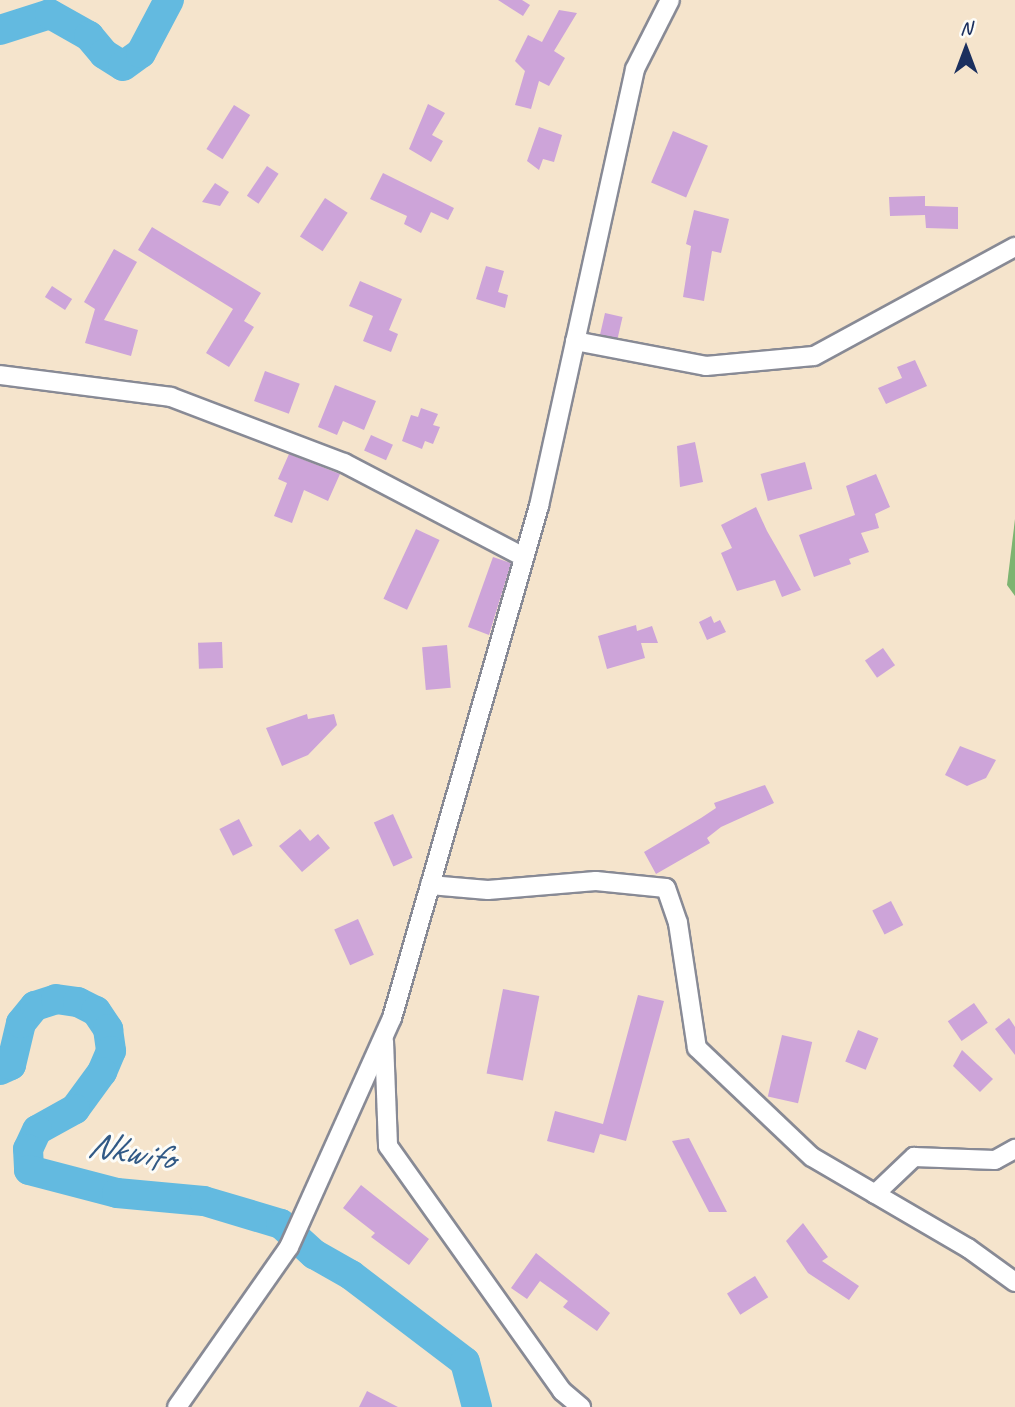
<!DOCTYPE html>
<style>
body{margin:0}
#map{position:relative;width:1015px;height:1407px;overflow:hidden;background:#f5e4cc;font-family:Caveat,sans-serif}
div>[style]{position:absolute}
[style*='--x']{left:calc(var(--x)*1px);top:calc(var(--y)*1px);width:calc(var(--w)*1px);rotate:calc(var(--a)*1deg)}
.forest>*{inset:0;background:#7db471}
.river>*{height:30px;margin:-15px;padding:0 15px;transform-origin:15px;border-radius:15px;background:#63bae0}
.building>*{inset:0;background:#cda4d9;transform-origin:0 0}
.roads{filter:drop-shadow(2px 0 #888a95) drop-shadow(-2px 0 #888a95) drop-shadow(0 2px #888a95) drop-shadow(0 -2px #888a95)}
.street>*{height:18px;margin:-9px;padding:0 9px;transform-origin:9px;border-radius:9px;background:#fff}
span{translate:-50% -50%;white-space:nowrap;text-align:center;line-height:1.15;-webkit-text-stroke:6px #fdfcf7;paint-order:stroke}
.water-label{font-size:37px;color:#315985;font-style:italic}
.north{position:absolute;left:931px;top:14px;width:70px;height:70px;-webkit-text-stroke:5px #fdfcf7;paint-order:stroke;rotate:0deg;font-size:19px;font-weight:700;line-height:28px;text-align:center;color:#1b2f5e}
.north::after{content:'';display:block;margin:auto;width:24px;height:32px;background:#1b2f5e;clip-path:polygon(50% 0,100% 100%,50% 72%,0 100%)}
</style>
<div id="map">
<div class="forest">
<div style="clip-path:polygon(1015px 519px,1015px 596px,1007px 585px)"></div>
</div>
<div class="river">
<div style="--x:0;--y:30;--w:52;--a:-17.7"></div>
<div style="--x:50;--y:14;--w:45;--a:29.4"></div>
<div style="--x:89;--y:36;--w:23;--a:50"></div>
<div style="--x:104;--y:54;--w:22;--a:32"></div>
<div style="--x:123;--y:66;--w:22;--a:-36"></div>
<div style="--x:141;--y:53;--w:60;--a:-62.2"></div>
<div style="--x:0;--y:1070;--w:12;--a:-24"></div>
<div style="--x:11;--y:1065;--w:43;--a:-76.6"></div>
<div style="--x:21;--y:1023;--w:22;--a:-51"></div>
<div style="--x:35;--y:1006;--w:22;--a:-18"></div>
<div style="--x:56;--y:999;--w:22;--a:8"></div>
<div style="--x:78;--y:1002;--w:20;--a:27"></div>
<div style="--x:96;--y:1011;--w:22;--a:56"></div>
<div style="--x:108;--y:1029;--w:22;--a:82"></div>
<div style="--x:111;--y:1051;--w:23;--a:113"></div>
<div style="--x:102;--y:1072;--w:46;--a:126.1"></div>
<div style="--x:75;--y:1109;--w:43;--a:151.1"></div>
<div style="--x:37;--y:1130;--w:21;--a:115"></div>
<div style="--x:28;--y:1149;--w:21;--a:87"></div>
<div style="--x:29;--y:1170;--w:91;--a:14.6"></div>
<div style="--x:117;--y:1193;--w:87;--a:5.3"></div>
<div style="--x:204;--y:1201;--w:80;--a:16.6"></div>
<div style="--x:281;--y:1224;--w:45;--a:42.3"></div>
<div style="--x:314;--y:1254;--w:43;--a:29.6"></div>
<div style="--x:351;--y:1275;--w:143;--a:37.3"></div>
<div style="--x:465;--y:1362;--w:47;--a:75.1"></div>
</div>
<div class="building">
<div style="clip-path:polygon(498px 0,522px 0,530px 5px,523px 16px)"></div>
<div style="clip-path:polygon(559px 10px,577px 13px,554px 51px,565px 58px,549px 86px,539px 81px,531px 109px,515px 105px,525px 71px,515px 61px,528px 35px,542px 42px)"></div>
<div style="clip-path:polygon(428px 104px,445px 113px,432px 135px,443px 141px,431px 162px,409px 149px)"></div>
<div style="left:234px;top:105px;width:19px;height:52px;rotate:32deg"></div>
<div style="clip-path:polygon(539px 127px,562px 135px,554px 162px,543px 159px,539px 170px,527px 161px)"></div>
<div style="left:673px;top:131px;width:38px;height:56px;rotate:23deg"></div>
<div style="left:267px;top:166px;width:14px;height:36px;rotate:34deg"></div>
<div style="clip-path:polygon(383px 173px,454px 208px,448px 220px,431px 212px,421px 233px,404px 224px,407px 216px,370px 199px)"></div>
<div style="clip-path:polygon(215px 183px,229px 192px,220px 206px,202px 202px)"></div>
<div style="clip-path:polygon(925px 196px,925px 206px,958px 207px,958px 229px,926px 228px,925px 215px,890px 216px,889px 197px)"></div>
<div style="left:325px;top:198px;width:27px;height:46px;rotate:33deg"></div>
<div style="clip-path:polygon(694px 210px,729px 219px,721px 253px,712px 251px,704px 301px,683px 297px,691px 246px,686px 244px)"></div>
<div style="clip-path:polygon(152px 227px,261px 293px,244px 321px,254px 327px,229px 367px,206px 353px,233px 309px,138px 250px)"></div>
<div style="clip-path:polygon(114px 249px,137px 262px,104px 320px,138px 330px,131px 356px,85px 343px,95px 309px,84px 302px)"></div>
<div style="clip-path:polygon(486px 266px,504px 271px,498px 292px,508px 295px,505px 308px,476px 299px)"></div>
<div style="clip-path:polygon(360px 281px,402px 299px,389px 330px,398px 334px,391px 352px,363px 341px,373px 316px,349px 306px)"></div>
<div style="left:52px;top:286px;width:24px;height:13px;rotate:33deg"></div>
<div style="left:605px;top:313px;width:18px;height:22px;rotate:13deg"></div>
<div style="clip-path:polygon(915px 360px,927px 386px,886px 404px,878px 388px,902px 378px,897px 367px)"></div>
<div style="left:265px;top:371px;width:37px;height:32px;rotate:20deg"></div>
<div style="clip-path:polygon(335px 385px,376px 401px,364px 430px,343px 421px,337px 435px,318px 427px)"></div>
<div style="clip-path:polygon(421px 408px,438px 414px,433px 425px,440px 427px,433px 444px,425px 441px,422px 449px,402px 441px,411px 415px,418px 417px)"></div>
<div style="left:371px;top:435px;width:24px;height:17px;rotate:24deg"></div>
<div style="clip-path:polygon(695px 442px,703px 482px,680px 487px,677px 446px)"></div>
<div style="clip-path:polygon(289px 454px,340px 474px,328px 501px,304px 490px,292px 523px,274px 516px,287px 483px,278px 479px)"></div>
<div style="left:805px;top:462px;width:28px;height:46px;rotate:75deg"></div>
<div style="clip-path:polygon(876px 474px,890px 507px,875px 514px,879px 528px,861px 533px,869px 552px,849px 559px,851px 564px,814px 577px,799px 535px,855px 515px,846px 486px)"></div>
<div style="clip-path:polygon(756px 507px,767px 531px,801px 590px,782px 597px,775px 580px,737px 591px,721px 553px,732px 548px,721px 525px)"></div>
<div style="left:416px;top:529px;width:26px;height:77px;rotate:25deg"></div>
<div style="clip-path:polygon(493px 557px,511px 563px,489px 635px,468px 627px)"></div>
<div style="clip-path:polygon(711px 616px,714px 623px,720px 620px,726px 632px,707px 640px,699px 622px)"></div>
<div style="clip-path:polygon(636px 625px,637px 631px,652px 626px,658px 643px,641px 643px,645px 658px,607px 669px,598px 636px)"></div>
<div style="left:222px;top:642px;width:26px;height:24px;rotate:88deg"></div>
<div style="left:447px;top:645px;width:43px;height:25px;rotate:85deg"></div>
<div style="left:883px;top:648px;width:21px;height:22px;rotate:55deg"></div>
<div style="clip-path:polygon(307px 714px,308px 719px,334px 714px,337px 725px,308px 755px,282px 766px,266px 728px)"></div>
<div style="clip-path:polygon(960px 746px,996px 760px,986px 778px,967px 786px,945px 775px)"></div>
<div style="clip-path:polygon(765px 785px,774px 803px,721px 827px,707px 838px,710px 843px,656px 874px,644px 852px,701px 818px,716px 808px,714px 803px)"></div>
<div style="left:393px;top:814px;width:48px;height:21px;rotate:66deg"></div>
<div style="left:239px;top:819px;width:30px;height:22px;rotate:63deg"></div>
<div style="clip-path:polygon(300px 829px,310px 841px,318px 834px,330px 848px,302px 872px,279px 846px)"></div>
<div style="left:891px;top:901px;width:27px;height:21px;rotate:63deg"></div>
<div style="left:358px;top:919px;width:39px;height:26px;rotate:66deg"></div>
<div style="left:503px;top:989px;width:37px;height:86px;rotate:11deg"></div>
<div style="clip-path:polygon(638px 995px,664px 1001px,626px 1141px,600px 1134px,594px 1153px,547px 1141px,555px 1111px,603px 1124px)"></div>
<div style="left:974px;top:1003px;width:24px;height:32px;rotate:55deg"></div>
<div style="clip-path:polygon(1009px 1018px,1015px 1027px,1015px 1055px,995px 1029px)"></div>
<div style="left:858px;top:1030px;width:22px;height:34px;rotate:22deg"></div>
<div style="left:782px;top:1035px;width:31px;height:63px;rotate:13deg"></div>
<div style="clip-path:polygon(962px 1050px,993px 1079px,980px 1092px,953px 1066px)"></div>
<div style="clip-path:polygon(689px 1138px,727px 1212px,709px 1212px,672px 1141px)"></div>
<div style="clip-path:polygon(361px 1185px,429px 1239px,409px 1265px,371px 1237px,375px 1233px,343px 1208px)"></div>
<div style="clip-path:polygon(803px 1223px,828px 1257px,822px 1261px,859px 1286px,849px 1300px,808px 1273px,786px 1241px)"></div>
<div style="clip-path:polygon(536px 1253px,610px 1313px,597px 1331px,563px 1307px,568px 1301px,540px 1281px,527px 1299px,511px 1288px)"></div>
<div style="left:755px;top:1276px;width:25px;height:33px;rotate:58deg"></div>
<div style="clip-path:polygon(367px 1391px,398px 1407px,359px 1407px)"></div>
</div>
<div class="roads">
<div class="street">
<div style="--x:575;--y:341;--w:133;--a:10.8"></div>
<div style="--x:706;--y:366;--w:108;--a:-5.3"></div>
<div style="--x:814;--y:356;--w:229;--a:-28.5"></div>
<div style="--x:0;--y:375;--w:172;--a:7.3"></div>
<div style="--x:171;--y:397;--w:185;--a:20.9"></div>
<div style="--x:344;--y:463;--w:203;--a:27.6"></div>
<div style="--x:430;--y:885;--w:58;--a:4.9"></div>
<div style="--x:488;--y:890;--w:108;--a:-4.8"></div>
<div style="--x:596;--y:881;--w:70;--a:5.7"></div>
<div style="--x:666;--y:888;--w:37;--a:71"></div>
<div style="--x:678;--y:923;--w:126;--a:81.4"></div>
<div style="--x:697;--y:1048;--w:158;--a:43.5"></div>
<div style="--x:812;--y:1157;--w:181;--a:30.3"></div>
<div style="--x:968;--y:1248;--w:58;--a:35.9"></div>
<div style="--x:384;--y:1041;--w:105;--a:87.8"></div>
<div style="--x:388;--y:1146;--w:301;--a:54.6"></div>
<div style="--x:562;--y:1391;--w:25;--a:40"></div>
<div style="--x:875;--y:1194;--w:54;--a:-43.5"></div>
<div style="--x:914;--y:1157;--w:81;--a:2.1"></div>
<div style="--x:995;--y:1160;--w:23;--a:-29"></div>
<div style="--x:177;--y:1407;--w:195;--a:-55"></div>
<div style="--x:289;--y:1247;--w:251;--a:-65.8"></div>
<div style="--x:392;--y:1018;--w:533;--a:-73.98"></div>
<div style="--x:539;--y:506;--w:447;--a:-77.6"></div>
<div style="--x:635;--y:69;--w:77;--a:-63.1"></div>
</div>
</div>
<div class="water-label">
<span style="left:131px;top:1151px;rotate:10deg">Nkwifo</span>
</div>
<div class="north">N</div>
</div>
